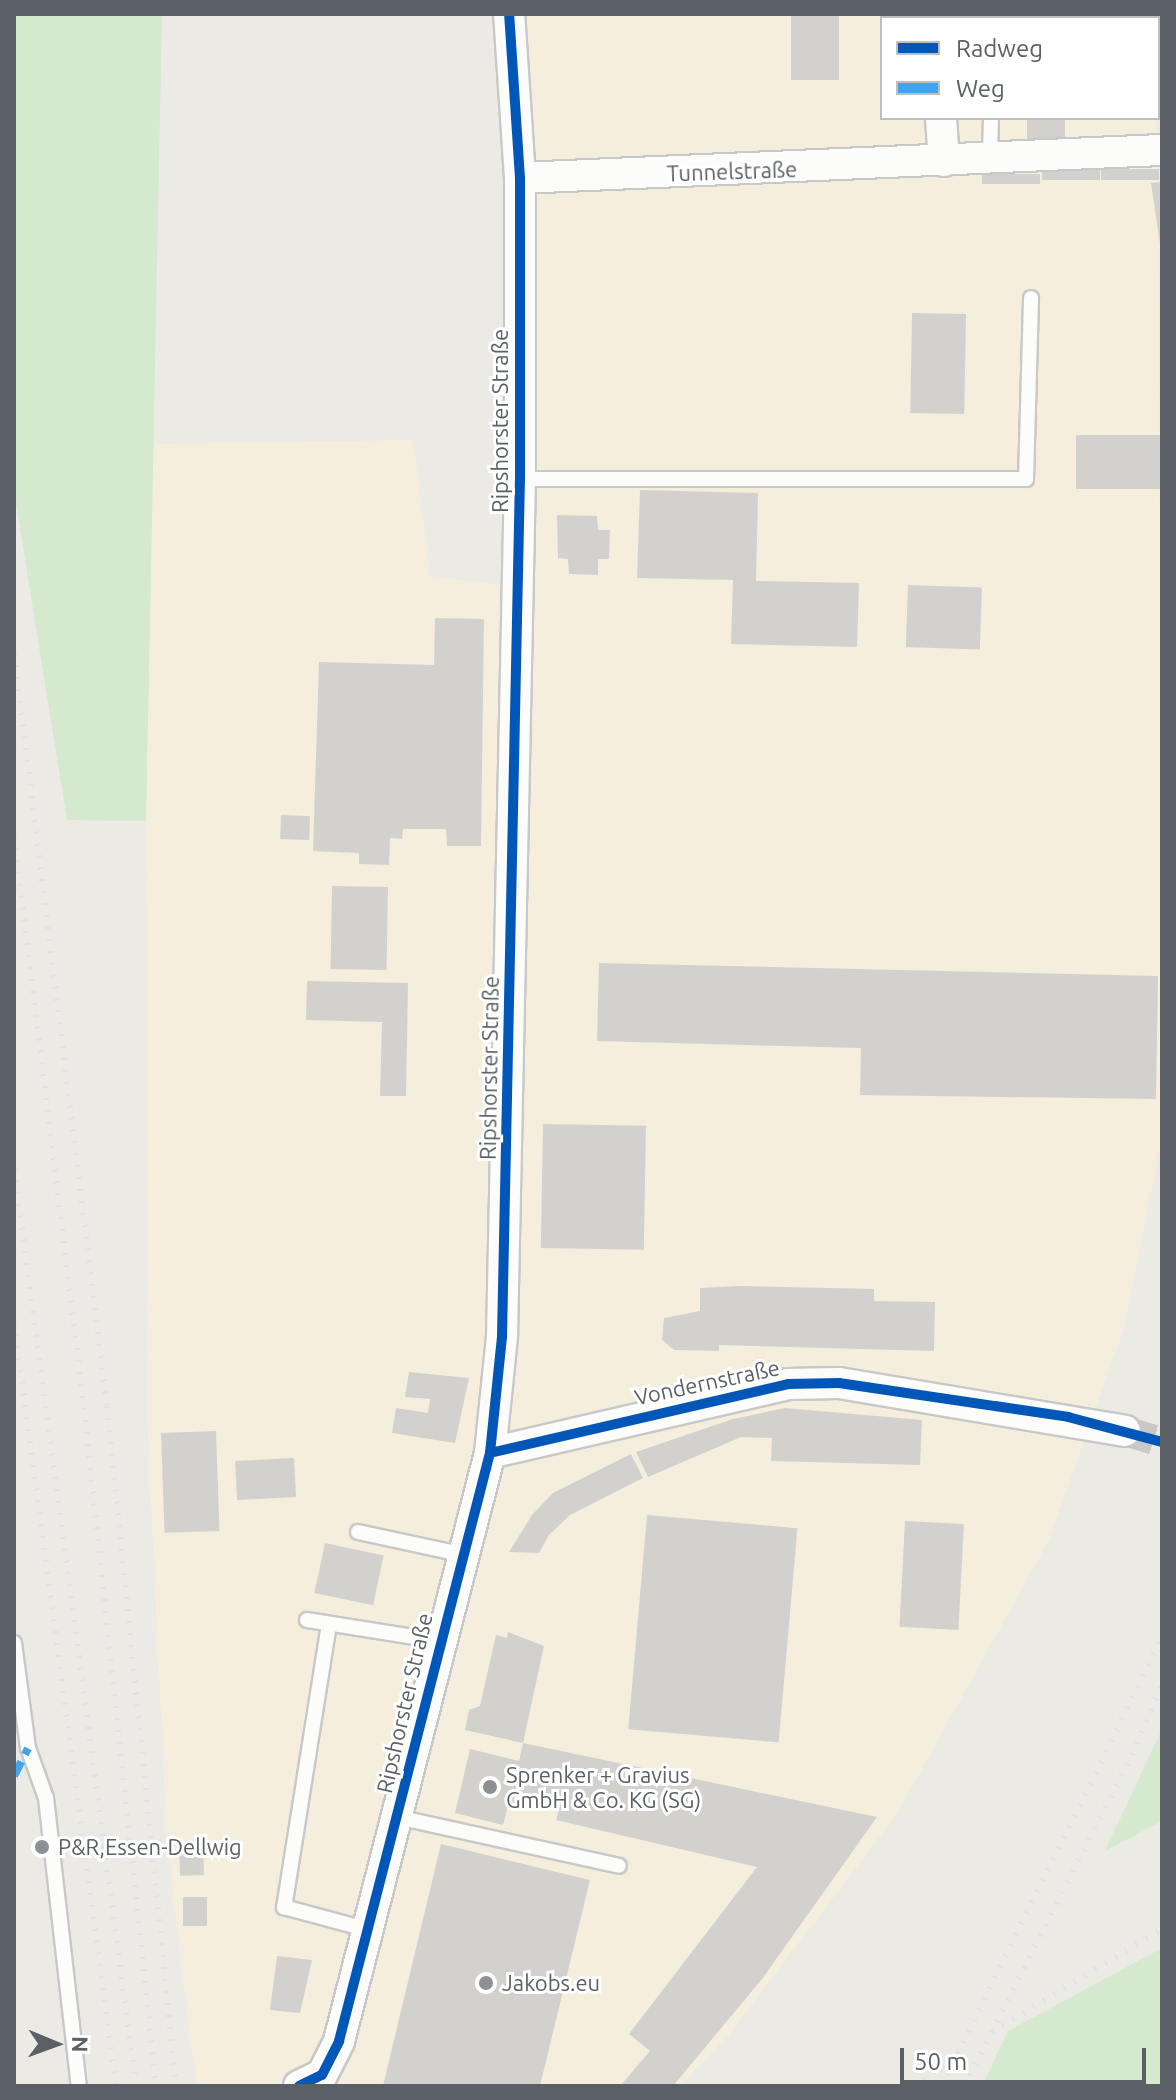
<!DOCTYPE html>
<meta charset="utf-8">
<style>
body{margin:0}
#map{position:relative;width:1176px;height:2100px;overflow:hidden;background:#eceae5;font-family:Ubuntu,sans-serif}
div>[style]{position:absolute}
[style*='--x']{left:calc(var(--x)*1px);top:calc(var(--y)*1px);width:calc(var(--w)*1px);rotate:calc(var(--a)*1deg)}
.commercial>*{inset:0;background:#f6eedd}
.green>*{inset:0;background:#d4e9ce}
.building>*{inset:0;background:#d2d1ce;transform-origin:0 0}
.street-tunnel>*{height:30px;margin-top:-15px;transform-origin:0;background:repeating-linear-gradient(90deg,#c8c8c5 0 30px,transparent 0 45px)}
.roads{filter:drop-shadow(2px 0 #c8c8c8) drop-shadow(-2px 0 #c8c8c8) drop-shadow(0 2px #c8c8c8) drop-shadow(0 -2px #c8c8c8)}
.lane>*{height:14px;margin:-7px;padding:0 7px;transform-origin:7px;border-radius:7px;background:#fcfcfb}
.street>*{height:30px;margin:-15px;padding:0 15px;transform-origin:15px;border-radius:15px;background:#fcfcfb}
.rail>*{height:6px;margin-top:-3px;transform-origin:0;background:repeating-linear-gradient(90deg,#e3e2e2 0 2px,transparent 0 12px)}
.quiet>*{height:8px;margin-top:-4px;transform-origin:0;background:repeating-linear-gradient(90deg,#40a5ee 0 16px,transparent 0 24px)}
.cycleway>*{height:10px;margin:-5px;padding:0 5px;transform-origin:5px;border-radius:5px;background:#0057b8}
.dots>*{width:22px;height:22px;translate:-50% -50%;box-sizing:border-box;border:4px solid #fff;border-radius:50%}
span{translate:-50% -50%;white-space:nowrap;text-align:center;line-height:1.15;-webkit-text-stroke:6px #fff;paint-order:stroke}
.street-label{font-size:22px;color:#5a6065}
.poi-label{font-size:22px;color:#5a6065}
.left{translate:0 -50%;text-align:left}
.frame{position:absolute;inset:0;border:16px solid #5a6065;pointer-events:none}
.legend{position:absolute;left:880px;top:16px;width:280px;height:104px;box-sizing:border-box;background:#fff;border:2px solid #bdbfc1;margin:0;padding:10px 14px;list-style:none;font-size:24px;color:#5a6065}
.legend li{display:flex;align-items:center;gap:16px;height:40px}
.legend b{width:40px;border:2px solid #bdbfc1}
.north{position:absolute;left:16px;top:2004px;width:80px;height:80px;-webkit-text-stroke:6px #fff;paint-order:stroke;rotate:91deg;font-size:22px;font-weight:700;line-height:32px;text-align:center;color:#5a6065}
.north::after{content:'';display:block;margin:auto;width:28px;height:36px;background:#5a6065;clip-path:polygon(50% 0,100% 100%,50% 72%,0 100%)}
.scale{position:absolute;left:900px;top:2048px;width:246px;height:36px;box-sizing:border-box;border:4px solid #5a6065;border-top:0;padding-left:10px;font-size:24px;line-height:28px;white-space:nowrap;color:#5a6065;-webkit-text-stroke:6px #fff;paint-order:stroke}
</style>
<div id="map">
<div class="commercial">
<div style="clip-path:polygon(517px 14px,1141px 14px,1141px 18px,882px 18px,882px 118px,1158px 118px,1158px 102px,1162px 1136px,1124px 1328px,1048px 1542px,897px 1814px,728px 2036px,680px 2086px,196px 2086px,167px 1845px,147px 1413px,146px 821px,153px 444px,413px 440px,430px 576px,509px 586px)"></div>
</div>
<div class="green">
<div style="clip-path:polygon(14px 14px,162px 14px,146px 821px,67px 820px,14px 491px)"></div>
<div style="clip-path:polygon(1162px 1729px,1162px 1821px,1105px 1851px)"></div>
<div style="clip-path:polygon(1162px 1948px,1162px 2086px,982px 2086px,1008px 2031px)"></div>
</div>
<div class="building">
<div style="left:791px;top:14px;width:48px;height:66px"></div>
<div style="left:1027px;top:118px;width:38px;height:24px"></div>
<div style="left:1159px;top:169px;width:11px;height:58px;rotate:90deg"></div>
<div style="left:1100px;top:170px;width:10px;height:58px;rotate:90deg"></div>
<div style="left:1040px;top:174px;width:10px;height:58px;rotate:90deg"></div>
<div style="clip-path:polygon(1161px 182px,1162px 244px,1160px 244px,1151px 183px)"></div>
<div style="left:912px;top:313px;width:54px;height:100px;rotate:1deg"></div>
<div style="left:1162px;top:435px;width:54px;height:86px;rotate:90deg"></div>
<div style="clip-path:polygon(640px 490px,758px 493px,756px 581px,859px 583px,857px 647px,731px 644px,733px 580px,637px 578px)"></div>
<div style="clip-path:polygon(557px 515px,597px 516px,598px 530px,610px 530px,609px 559px,598px 559px,598px 575px,569px 574px,568px 559px,558px 558px)"></div>
<div style="left:908px;top:585px;width:74px;height:62px;rotate:2deg"></div>
<div style="clip-path:polygon(435px 618px,484px 619px,481px 846px,447px 846px,446px 829px,403px 829px,402px 839px,390px 838px,389px 865px,359px 864px,359px 853px,313px 851px,319px 662px,434px 665px)"></div>
<div style="left:281px;top:815px;width:29px;height:24px;rotate:2deg"></div>
<div style="left:332px;top:886px;width:56px;height:83px;rotate:1deg"></div>
<div style="clip-path:polygon(599px 963px,1158px 976px,1156px 1099px,860px 1095px,861px 1048px,597px 1041px)"></div>
<div style="clip-path:polygon(307px 981px,408px 983px,406px 1096px,380px 1096px,382px 1022px,306px 1020px)"></div>
<div style="left:543px;top:1124px;width:103px;height:124px;rotate:1deg"></div>
<div style="clip-path:polygon(739px 1286px,874px 1289px,874px 1301px,935px 1302px,934px 1351px,719px 1345px,719px 1351px,674px 1350px,662px 1340px,664px 1318px,700px 1311px,700px 1288px)"></div>
<div style="clip-path:polygon(409px 1372px,469px 1378px,455px 1443px,392px 1433px,396px 1408px,428px 1413px,430px 1399px,405px 1397px)"></div>
<div style="clip-path:polygon(785px 1408px,922px 1420px,920px 1465px,771px 1461px,772px 1438px,741px 1437px,648px 1477px,636px 1452px,733px 1419px)"></div>
<div style="left:216px;top:1431px;width:100px;height:55px;rotate:88deg"></div>
<div style="clip-path:polygon(631px 1454px,643px 1478px,570px 1515px,549px 1535px,539px 1553px,509px 1552px,532px 1515px,553px 1493px)"></div>
<div style="left:294px;top:1458px;width:39px;height:59px;rotate:87deg"></div>
<div style="left:647px;top:1515px;width:151px;height:215px;rotate:5deg"></div>
<div style="left:905px;top:1521px;width:59px;height:106px;rotate:3deg"></div>
<div style="left:325px;top:1543px;width:60px;height:51px;rotate:12deg"></div>
<div style="clip-path:polygon(508px 1632px,544px 1646px,523px 1743px,465px 1730px,469px 1710px,480px 1706px,496px 1635px,507px 1638px)"></div>
<div style="clip-path:polygon(523px 1743px,877px 1817px,762px 1979px,673px 2086px,620px 2086px,650px 2051px,629px 2034px,757px 1867px,556px 1820px,561px 1803px,518px 1793px,515px 1803px,509px 1802px,503px 1825px,455px 1813px,470px 1749px,519px 1761px)"></div>
<div style="clip-path:polygon(441px 1844px,590px 1880px,540px 2086px,383px 2086px)"></div>
<div style="left:203px;top:1845px;width:30px;height:24px;rotate:88deg"></div>
<div style="left:183px;top:1897px;width:24px;height:29px"></div>
<div style="clip-path:polygon(277px 1956px,312px 1960px,300px 2013px,270px 2010px)"></div>
</div>
<div class="street-tunnel">
<div style="--x:1125;--y:1431;--w:39;--a:17"></div>
</div>
<div class="roads">
<div class="lane">
<div style="--x:1019;--y:18;--w:4;--a:-63"></div>
<div style="--x:990;--y:158;--w:40;--a:-88.6"></div>
<div style="--x:520;--y:479;--w:506;--a:0"></div>
<div style="--x:1026;--y:479;--w:181;--a:-88.4"></div>
<div style="--x:358;--y:1532;--w:104;--a:12.2"></div>
<div style="--x:307;--y:1620;--w:134;--a:9"></div>
<div style="--x:329;--y:1624;--w:287;--a:99"></div>
<div style="--x:284;--y:1907;--w:88;--a:15.1"></div>
<div style="--x:14;--y:1643;--w:106;--a:82.4"></div>
<div style="--x:28;--y:1748;--w:53;--a:70.2"></div>
<div style="--x:46;--y:1798;--w:290;--a:83.5"></div>
<div style="--x:397;--y:1817;--w:227;--a:12.4"></div>
</div>
<div class="street">
<div style="--x:927;--y:14;--w:4;--a:76"></div>
<div style="--x:941;--y:118;--w:43;--a:86"></div>
<div style="--x:520;--y:178;--w:643;--a:-2.5"></div>
<div style="--x:490;--y:1453;--w:306;--a:-13"></div>
<div style="--x:788;--y:1384;--w:51;--a:-1.1"></div>
<div style="--x:839;--y:1383;--w:290;--a:9.5"></div>
<div style="--x:299;--y:2086;--w:25;--a:-26"></div>
<div style="--x:322;--y:2075;--w:38;--a:-63"></div>
<div style="--x:339;--y:2041;--w:607;--a:-75.6"></div>
<div style="--x:490;--y:1453;--w:118;--a:-84.1"></div>
<div style="--x:502;--y:1336;--w:857;--a:-88.8"></div>
<div style="--x:520;--y:479;--w:301;--a:-90"></div>
<div style="--x:520;--y:178;--w:164;--a:-93.8"></div>
</div>
</div>
<div class="rail">
<div style="--x:14;--y:653;--w:759;--a:82.96"></div>
<div style="--x:107;--y:1406;--w:683;--a:84.21"></div>
<div style="--x:14;--y:836;--w:576;--a:83.02"></div>
<div style="--x:84;--y:1408;--w:682;--a:83.94"></div>
<div style="--x:14;--y:1168;--w:926;--a:82.43"></div>
<div style="--x:14;--y:1322;--w:771;--a:82.4"></div>
<div style="--x:992;--y:2032;--w:199;--a:-31.2"></div>
<div style="--x:913;--y:2086;--w:52;--a:-34.9"></div>
<div style="--x:942;--y:2086;--w:500;--a:-63.9"></div>
<div style="--x:964;--y:2086;--w:371;--a:-63.1"></div>
<div style="--x:1132;--y:1755;--w:77;--a:-67.1"></div>
</div>
<div class="quiet">
<div style="--x:14;--y:1776;--w:31;--a:-63"></div>
</div>
<div class="cycleway">
<div style="--x:490;--y:1453;--w:306;--a:-13"></div>
<div style="--x:788;--y:1384;--w:51;--a:-1.1"></div>
<div style="--x:839;--y:1383;--w:232;--a:8.4"></div>
<div style="--x:1068;--y:1417;--w:97;--a:14.9"></div>
<div style="--x:299;--y:2086;--w:25;--a:-26"></div>
<div style="--x:322;--y:2075;--w:38;--a:-63"></div>
<div style="--x:339;--y:2041;--w:607;--a:-75.6"></div>
<div style="--x:490;--y:1453;--w:118;--a:-84.1"></div>
<div style="--x:502;--y:1336;--w:857;--a:-88.8"></div>
<div style="--x:520;--y:479;--w:301;--a:-90"></div>
<div style="--x:520;--y:178;--w:164;--a:-93.8"></div>
</div>
<div class="dots">
<div style="left:490px;top:1787px;background:#8d9092"></div>
<div style="left:42px;top:1847px;background:#8d9092"></div>
<div style="left:486px;top:1983px;background:#8d9092"></div>
</div>
<div class="street-label">
<span style="left:732px;top:171px;rotate:-2deg">Tunnelstraße</span>
<span style="left:500px;top:421px;rotate:-90deg">Ripshorster Straße</span>
<span style="left:489px;top:1068px;rotate:-89deg">Ripshorster Straße</span>
<span style="left:707px;top:1382px;rotate:-12deg">Vondernstraße</span>
<span style="left:404px;top:1703px;rotate:-77deg">Ripshorster Straße</span>
</div>
<div class="poi-label">
<span class="left" style="left:506px;top:1787px">Sprenker + Gravius<br>GmbH &amp; Co. KG (SG)</span>
<span class="left" style="left:58px;top:1847px">P&amp;R,Essen-Dellwig</span>
<span class="left" style="left:502px;top:1983px">Jakobs.eu</span>
</div>
<div class="frame"></div>
<ul class="legend">
<li><b style="height:10px;background:#0057b8"></b>Radweg</li>
<li><b style="height:10px;background:#40a5ee"></b>Weg</li>
</ul>
<div class="north">N</div>
<div class="scale">50 m</div>
</div>
